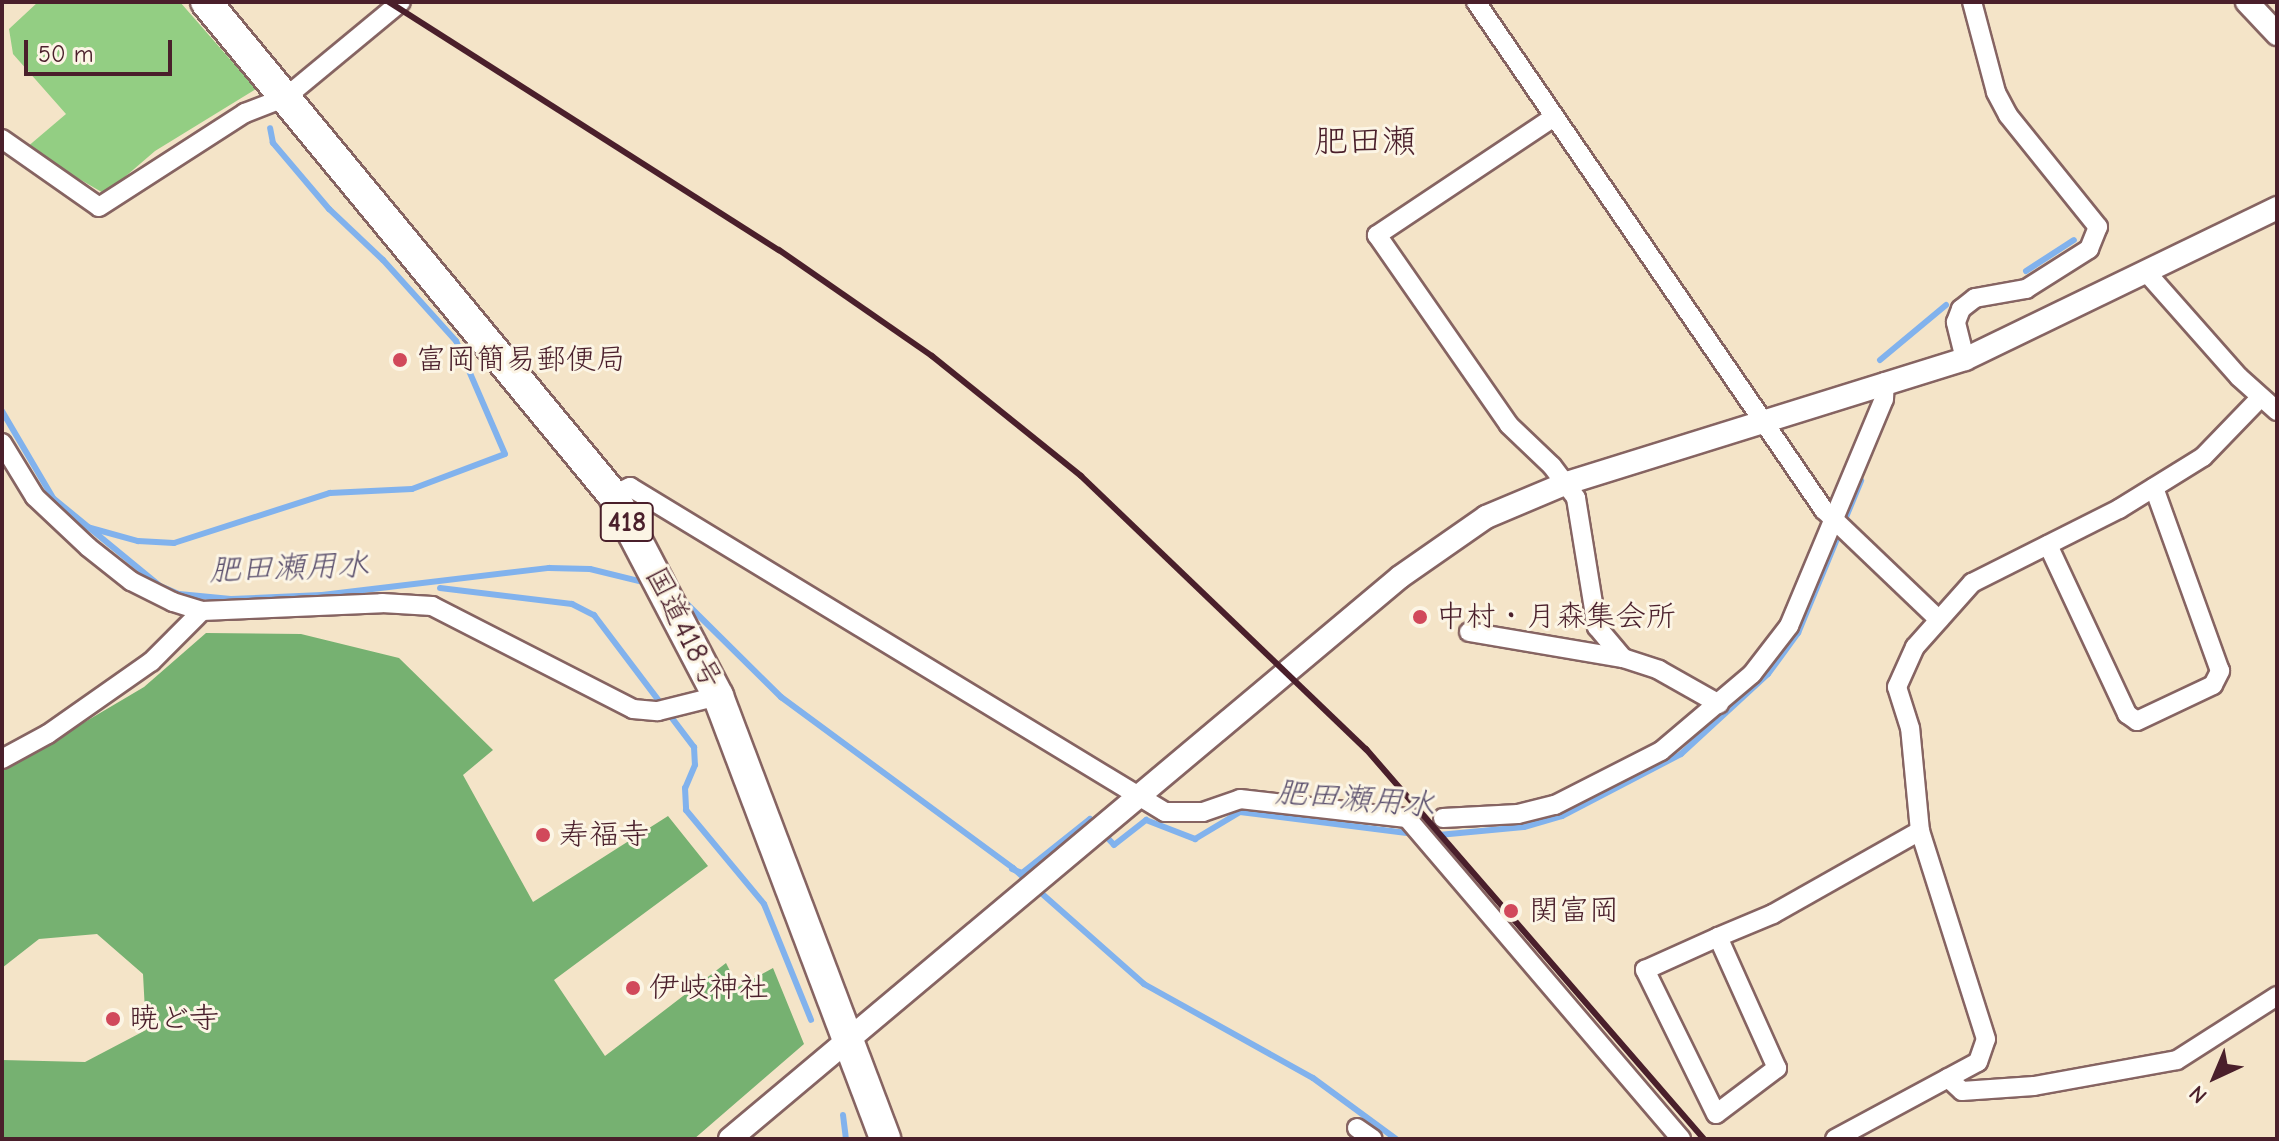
<!DOCTYPE html>
<meta charset="utf-8">
<style>
body{margin:0}
#map{position:relative;width:2279px;height:1141px;overflow:hidden;background:#f4e4c8;font-family:"Comic Neue","Klee One",sans-serif}
div>[style]{position:absolute}
[style*='--x']{left:calc(var(--x)*1px);top:calc(var(--y)*1px);width:calc(var(--w)*1px);rotate:calc(var(--a)*1deg)}
.green>*{inset:0;background:#93ce83}
.forest>*{inset:0;background:#76b171}
.stream>*{height:6px;margin:-3px;padding:0 3px;transform-origin:3px;border-radius:3px;background:#81b2ed}
.roads{filter:drop-shadow(2px 0 #866462) drop-shadow(-2px 0 #866462) drop-shadow(0 2px #866462) drop-shadow(0 -2px #866462)}
.minor>*{height:18px;margin:-9px;padding:0 9px;transform-origin:9px;border-radius:9px;background:#fff}
.tertiary>*{height:22px;margin:-11px;padding:0 11px;transform-origin:11px;border-radius:11px;background:#fff}
.trunk>*{height:30px;margin:-15px;padding:0 15px;transform-origin:15px;border-radius:15px;background:#fff}
.rail>*{height:6px;margin:-3px;padding:0 3px;transform-origin:3px;border-radius:3px;background:#4a1f2b}
.dots>*{width:22px;height:22px;translate:-50% -50%;box-sizing:border-box;border:4px solid #fcf5e5;border-radius:50%}
span{translate:-50% -50%;white-space:nowrap;text-align:center;line-height:1.15;-webkit-text-stroke:6px #fcf5e5;paint-order:stroke}
.shield-label span{padding:2px 6px;background:#fcf5e5;border:2px solid;border-radius:6px;-webkit-text-stroke-width:0}
.shield-label{font-size:28px;color:#4a1f2b;font-weight:700}
.poi-label{font-size:30px;color:#4a1f2b}
.left{translate:0 -50%;text-align:left}
.street-label{font-size:30px;color:#4a1f2b}
.water-label{font-size:32px;color:#5d526f;font-style:italic}
.quarter-label{font-size:34px;color:#4a1f2b}
.frame{position:absolute;inset:0;border:4px solid #4a1f2b;pointer-events:none}
.north{position:absolute;left:2175px;top:1037px;width:80px;height:80px;-webkit-text-stroke:6px #fcf5e5;paint-order:stroke;rotate:224deg;font-size:22px;font-weight:700;line-height:32px;text-align:center;color:#4a1f2b}
.north::after{content:'';display:block;margin:auto;width:28px;height:36px;background:#4a1f2b;clip-path:polygon(50% 0,100% 100%,50% 72%,0 100%)}
.scale{position:absolute;left:24px;top:40px;width:148px;height:36px;box-sizing:border-box;border:4px solid #4a1f2b;border-top:0;padding-left:10px;font-size:24px;line-height:28px;white-space:nowrap;color:#4a1f2b;-webkit-text-stroke:6px #fcf5e5;paint-order:stroke}
</style>
<div id="map">
<div class="green">
<div style="clip-path:polygon(38px 2px,180px 2px,256px 89px,155px 151px,105px 194px,26px 148px,66px 114px,13px 54px,9px 29px)"></div>
</div>
<div class="forest">
<div style="clip-path:polygon(206px 633px,301px 634px,399px 658px,493px 750px,463px 775px,533px 902px,668px 816px,708px 866px,554px 980px,605px 1056px,726px 963px,738px 987px,773px 968px,804px 1044px,694px 1139px,2px 1139px,2px 1060px,85px 1062px,146px 1030px,143px 974px,97px 934px,39px 939px,2px 968px,2px 771px,144px 687px)"></div>
</div>
<div class="stream">
<div style="--x:2026;--y:271;--w:57;--a:-32.9"></div>
<div style="--x:1880;--y:360;--w:86;--a:-39.8"></div>
<div style="--x:2;--y:411;--w:101;--a:59.6"></div>
<div style="--x:53;--y:498;--w:139;--a:39.4"></div>
<div style="--x:160;--y:586;--w:21;--a:23"></div>
<div style="--x:179;--y:594;--w:52;--a:5.5"></div>
<div style="--x:231;--y:599;--w:91;--a:-2.5"></div>
<div style="--x:322;--y:595;--w:229;--a:-6.8"></div>
<div style="--x:549;--y:568;--w:41;--a:1.4"></div>
<div style="--x:590;--y:569;--w:55;--a:13.8"></div>
<div style="--x:87;--y:527;--w:53;--a:15.4"></div>
<div style="--x:138;--y:541;--w:36;--a:3"></div>
<div style="--x:174;--y:543;--w:164;--a:-17.8"></div>
<div style="--x:330;--y:493;--w:82;--a:-2.8"></div>
<div style="--x:412;--y:489;--w:99;--a:-20.6"></div>
<div style="--x:505;--y:454;--w:123;--a:-113.4"></div>
<div style="--x:456;--y:341;--w:109;--a:-132"></div>
<div style="--x:383;--y:260;--w:74;--a:-136.6"></div>
<div style="--x:329;--y:209;--w:87;--a:-130.3"></div>
<div style="--x:273;--y:143;--w:15;--a:-101"></div>
<div style="--x:440;--y:588;--w:133;--a:6.9"></div>
<div style="--x:572;--y:604;--w:25;--a:27"></div>
<div style="--x:594;--y:615;--w:166;--a:52.9"></div>
<div style="--x:694;--y:747;--w:18;--a:87"></div>
<div style="--x:695;--y:765;--w:25;--a:113"></div>
<div style="--x:685;--y:788;--w:22;--a:87"></div>
<div style="--x:686;--y:810;--w:122;--a:50.3"></div>
<div style="--x:764;--y:904;--w:125;--a:67.9"></div>
<div style="--x:686;--y:603;--w:134;--a:44.7"></div>
<div style="--x:781;--y:697;--w:288;--a:36.4"></div>
<div style="--x:1013;--y:868;--w:175;--a:41.5"></div>
<div style="--x:1144;--y:984;--w:193;--a:29.1"></div>
<div style="--x:1313;--y:1078;--w:103;--a:36.3"></div>
<div style="--x:1103;--y:833;--w:16;--a:47"></div>
<div style="--x:1114;--y:845;--w:41;--a:-38"></div>
<div style="--x:1146;--y:820;--w:53;--a:21.2"></div>
<div style="--x:1195;--y:839;--w:52;--a:-31"></div>
<div style="--x:1240;--y:812;--w:174;--a:7.2"></div>
<div style="--x:1428;--y:836;--w:96;--a:-5.4"></div>
<div style="--x:1524;--y:827;--w:40;--a:-16"></div>
<div style="--x:1562;--y:816;--w:134;--a:-27.5"></div>
<div style="--x:1681;--y:754;--w:118;--a:-42.6"></div>
<div style="--x:1768;--y:674;--w:51;--a:-53.8"></div>
<div style="--x:1798;--y:633;--w:165;--a:-67.5"></div>
<div style="--x:1012;--y:869;--w:11;--a:22"></div>
<div style="--x:1022;--y:873;--w:87;--a:-38.5"></div>
<div style="--x:1090;--y:819;--w:7;--a:45"></div>
<div style="--x:843;--y:1115;--w:24;--a:83"></div>
</div>
<div class="roads">
<div class="minor">
<div style="--x:1476;--y:2;--w:616;--a:55.59"></div>
<div style="--x:1824;--y:510;--w:159;--a:43.7"></div>
<div style="--x:1554;--y:117;--w:213;--a:146.3"></div>
<div style="--x:1377;--y:235;--w:231;--a:55.2"></div>
<div style="--x:1509;--y:425;--w:59;--a:43.6"></div>
<div style="--x:1552;--y:466;--w:40;--a:53"></div>
<div style="--x:1576;--y:498;--w:131;--a:80.8"></div>
<div style="--x:1597;--y:627;--w:40;--a:50"></div>
<div style="--x:1623;--y:658;--w:38;--a:18"></div>
<div style="--x:1659;--y:670;--w:69;--a:29.5"></div>
<div style="--x:2;--y:139;--w:118;--a:35"></div>
<div style="--x:99;--y:207;--w:174;--a:-32.8"></div>
<div style="--x:245;--y:113;--w:44;--a:-21.3"></div>
<div style="--x:286;--y:97;--w:149;--a:-39.6"></div>
<div style="--x:2147;--y:273;--w:139;--a:48.5"></div>
<div style="--x:2239;--y:377;--w:51;--a:41.8"></div>
<div style="--x:1965;--y:359;--w:38;--a:-104"></div>
<div style="--x:1956;--y:322;--w:14;--a:-69"></div>
<div style="--x:1961;--y:309;--w:18;--a:-38"></div>
<div style="--x:1975;--y:298;--w:52;--a:-10"></div>
<div style="--x:2026;--y:289;--w:75;--a:-32.4"></div>
<div style="--x:2089;--y:249;--w:24;--a:-68"></div>
<div style="--x:2098;--y:227;--w:144;--a:-128.8"></div>
<div style="--x:2008;--y:115;--w:26;--a:-118"></div>
<div style="--x:1996;--y:92;--w:93;--a:-104.9"></div>
<div style="--x:2;--y:443;--w:63;--a:58.6"></div>
<div style="--x:35;--y:497;--w:73;--a:43.3"></div>
<div style="--x:88;--y:547;--w:55;--a:38.3"></div>
<div style="--x:131;--y:581;--w:47;--a:26.6"></div>
<div style="--x:173;--y:602;--w:30;--a:17"></div>
<div style="--x:202;--y:611;--w:180;--a:-2.5"></div>
<div style="--x:382;--y:603;--w:50;--a:3.4"></div>
<div style="--x:432;--y:606;--w:226;--a:27.1"></div>
<div style="--x:633;--y:709;--w:25;--a:5"></div>
<div style="--x:658;--y:711;--w:62;--a:-14"></div>
<div style="--x:613;--y:495;--w:19;--a:-25"></div>
<div style="--x:630;--y:487;--w:626;--a:31.28"></div>
<div style="--x:1165;--y:812;--w:38;--a:0"></div>
<div style="--x:1203;--y:812;--w:39;--a:-19"></div>
<div style="--x:1240;--y:799;--w:168;--a:6.5"></div>
<div style="--x:1407;--y:818;--w:422;--a:49.5"></div>
<div style="--x:2048;--y:545;--w:187;--a:64.9"></div>
<div style="--x:2127;--y:714;--w:12;--a:35"></div>
<div style="--x:2137;--y:721;--w:84;--a:-25.3"></div>
<div style="--x:2213;--y:685;--w:16;--a:-63"></div>
<div style="--x:2220;--y:671;--w:195;--a:-109.8"></div>
<div style="--x:1469;--y:632;--w:156;--a:9.6"></div>
<div style="--x:2;--y:759;--w:52;--a:-28.5"></div>
<div style="--x:48;--y:734;--w:126;--a:-35"></div>
<div style="--x:151;--y:662;--w:72;--a:-45"></div>
<div style="--x:1443;--y:818;--w:75;--a:-3.1"></div>
<div style="--x:1518;--y:814;--w:38;--a:-14"></div>
<div style="--x:1555;--y:805;--w:119;--a:-27"></div>
<div style="--x:1661;--y:751;--w:119;--a:-40.2"></div>
<div style="--x:1752;--y:674;--w:61;--a:-52.4"></div>
<div style="--x:1789;--y:626;--w:246;--a:-67.3"></div>
<div style="--x:1884;--y:399;--w:17;--a:-87"></div>
<div style="--x:1718;--y:937;--w:144;--a:65.8"></div>
<div style="--x:1777;--y:1068;--w:76;--a:143"></div>
<div style="--x:1716;--y:1114;--w:161;--a:-116.2"></div>
<div style="--x:1645;--y:970;--w:80;--a:-24.3"></div>
<div style="--x:1718;--y:937;--w:60;--a:-22.7"></div>
<div style="--x:1773;--y:914;--w:169;--a:-29.5"></div>
<div style="--x:1948;--y:1078;--w:19;--a:43"></div>
<div style="--x:1962;--y:1091;--w:72;--a:-4"></div>
<div style="--x:2034;--y:1086;--w:145;--a:-10.3"></div>
<div style="--x:2177;--y:1060;--w:119;--a:-32.6"></div>
<div style="--x:1357;--y:1128;--w:19;--a:35"></div>
<div style="--x:1835;--y:1139;--w:162;--a:-28.3"></div>
<div style="--x:1978;--y:1062;--w:24;--a:-71"></div>
<div style="--x:1986;--y:1039;--w:218;--a:-107.6"></div>
<div style="--x:1920;--y:831;--w:103;--a:-95.5"></div>
<div style="--x:1910;--y:728;--w:43;--a:-107.6"></div>
<div style="--x:1897;--y:687;--w:44;--a:-65.8"></div>
<div style="--x:1915;--y:647;--w:86;--a:-48.3"></div>
<div style="--x:1972;--y:583;--w:165;--a:-26.7"></div>
<div style="--x:2119;--y:509;--w:99;--a:-31.8"></div>
<div style="--x:2203;--y:457;--w:81;--a:-46"></div>
</div>
<div class="tertiary">
<div style="--x:2247;--y:2;--w:44;--a:46.8"></div>
<div style="--x:730;--y:1139;--w:874;--a:-39.99"></div>
<div style="--x:1400;--y:577;--w:105;--a:-34.9"></div>
<div style="--x:1486;--y:517;--w:88;--a:-22.8"></div>
<div style="--x:1567;--y:483;--w:417;--a:-17.3"></div>
<div style="--x:1965;--y:359;--w:347;--a:-25.8"></div>
</div>
<div class="trunk">
<div style="--x:206;--y:2;--w:639;--a:50.46"></div>
<div style="--x:613;--y:495;--w:227;--a:62.4"></div>
<div style="--x:718;--y:696;--w:473;--a:69.3"></div>
</div>
</div>
<div class="rail">
<div style="--x:389;--y:2;--w:462;--a:32.5"></div>
<div style="--x:779;--y:250;--w:186;--a:34.7"></div>
<div style="--x:932;--y:356;--w:191;--a:38.8"></div>
<div style="--x:1081;--y:476;--w:395;--a:43.8"></div>
<div style="--x:1366;--y:749;--w:516;--a:49.09"></div>
</div>
<div class="dots">
<div style="left:400px;top:360px;background:#d1495b"></div>
<div style="left:1420px;top:617px;background:#d1495b"></div>
<div style="left:543px;top:835px;background:#d1495b"></div>
<div style="left:1511px;top:911px;background:#d1495b"></div>
<div style="left:633px;top:988px;background:#d1495b"></div>
<div style="left:113px;top:1019px;background:#d1495b"></div>
</div>
<div class="shield-label">
<span style="left:627px;top:522px">418</span>
</div>
<div class="poi-label">
<span class="left" style="left:416px;top:360px">富岡簡易郵便局</span>
<span class="left" style="left:1436px;top:617px">中村・月森集会所</span>
<span class="left" style="left:559px;top:835px">寿福寺</span>
<span class="left" style="left:1529px;top:911px">関富岡</span>
<span class="left" style="left:649px;top:988px">伊岐神社</span>
<span class="left" style="left:129px;top:1019px">暁ど寺</span>
</div>
<div class="street-label">
<span style="left:683px;top:628px;rotate:63deg">国道418号</span>
</div>
<div class="water-label">
<span style="left:289px;top:568px;rotate:-2deg">肥田瀬用水</span>
<span style="left:1355px;top:799px;rotate:5deg">肥田瀬用水</span>
</div>
<div class="quarter-label">
<span style="left:1365px;top:142px">肥田瀬</span>
</div>
<div class="frame"></div>
<div class="north">N</div>
<div class="scale">50 m</div>
</div>
